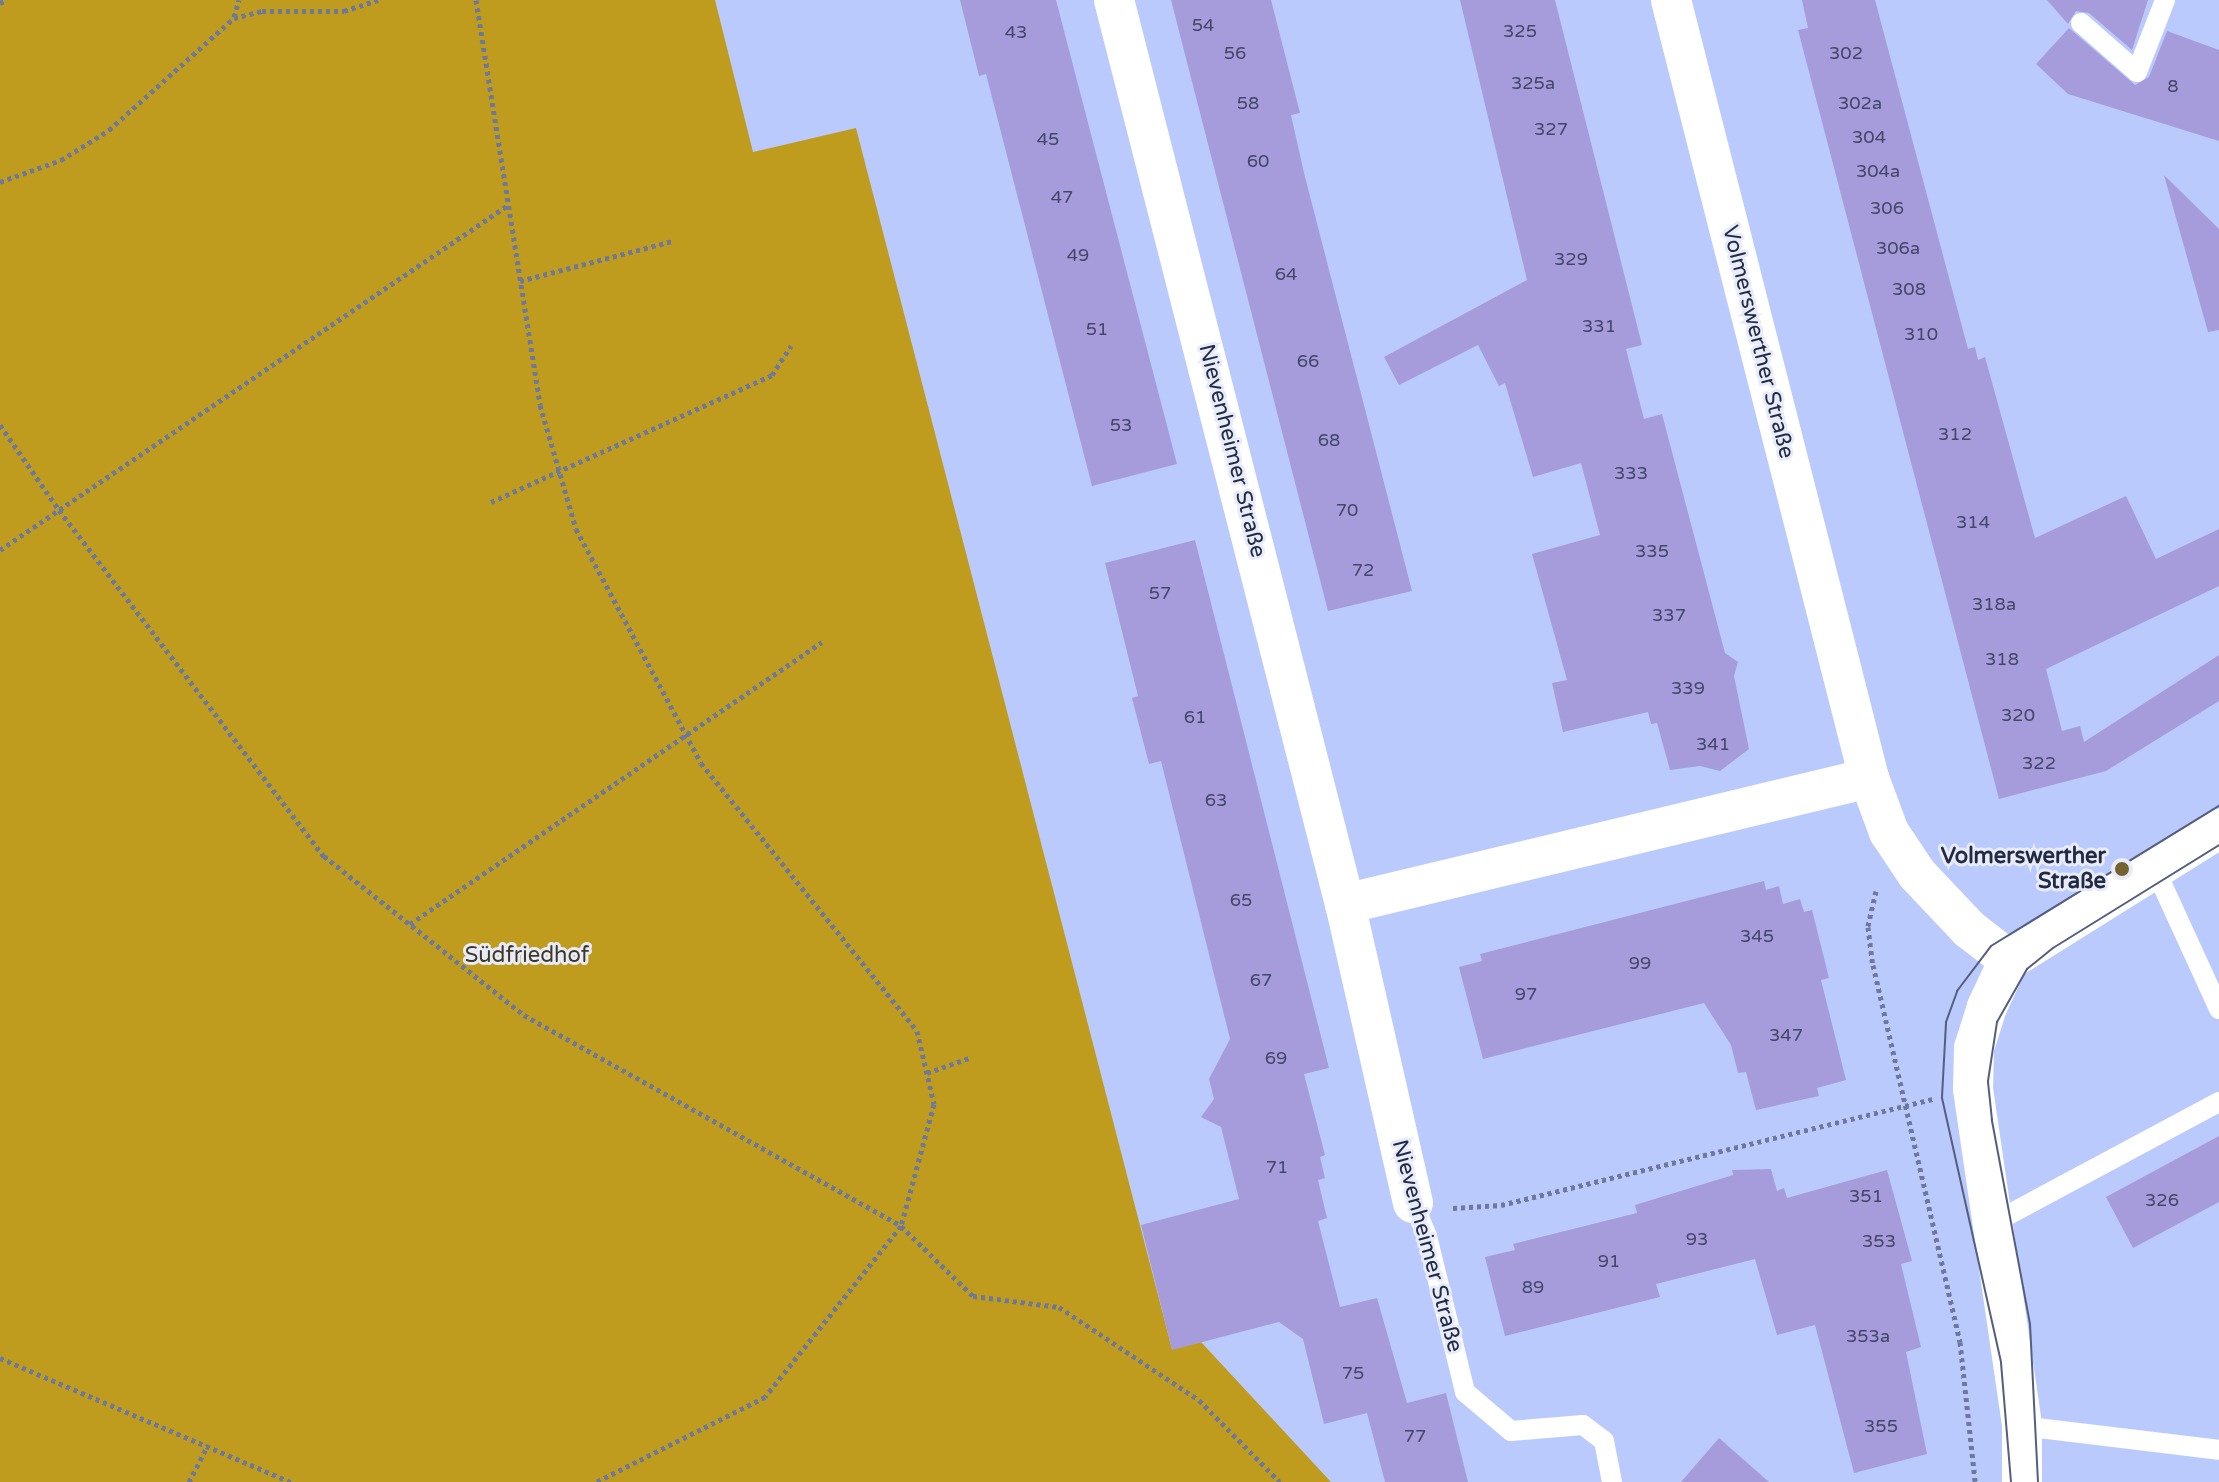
<!DOCTYPE html>
<meta charset="utf-8">
<style>
body{margin:0}
#map{position:relative;width:2219px;height:1482px;overflow:hidden;background:#bacafd;font-family:"Varela Round",sans-serif}
div>[style]{position:absolute}
[style*='--x']{left:calc(var(--x)*1px);top:calc(var(--y)*1px);width:calc(var(--w)*1px);rotate:calc(var(--a)*1deg)}
.green>*{inset:0;background:#c09c1e}
.building>*{inset:0;background:#a69cdc}
.path>*{height:5px;margin-top:-2.5px;transform-origin:0;background:repeating-linear-gradient(90deg,#6d789d 0 4px,transparent 0 8px)}
.lane>*{height:20px;margin:-10px;padding:0 10px;transform-origin:10px;border-radius:10px;background:#fff}
.street>*{height:40px;margin:-20px;padding:0 20px;transform-origin:20px;border-radius:20px;background:#fff}
.tram>*{height:2px;margin:-1px;padding:0 1px;transform-origin:1px;border-radius:1px;background:#545e7f}
.dots>*{width:22px;height:22px;translate:-50% -50%;box-sizing:border-box;border:4px solid #e8ecfa;border-radius:50%}
span{translate:-50% -50%;white-space:nowrap;text-align:center;line-height:1.15;-webkit-text-stroke:6px #e8ecfa;paint-order:stroke}
.number-label{font-size:18px;color:#444668}
.number-label span{-webkit-text-stroke-width:0}
.street-label{font-size:22px;color:#232a42}
.poi-label{font-size:22px;color:#232a42;font-weight:700}
.right{translate:-100% -50%;text-align:right}
.park-label{font-size:22px;color:#403821}
</style>
<div id="map">
<div class="green">
<div style="clip-path:polygon(0 0,715px 0,753px 152px,856px 128px,1172px 1349px,1201px 1342px,1331px 1482px,0 1482px)"></div>
</div>
<div class="building">
<div style="clip-path:polygon(960px 0,1056px 0,1177px 464px,1092px 486px,986px 74px,979px 76px)"></div>
<div style="clip-path:polygon(1171px 0,1271px 0,1300px 113px,1291px 115px,1304px 173px,1412px 591px,1328px 611px)"></div>
<div style="clip-path:polygon(1460px 0,1555px 0,1642px 345px,1626px 349px,1644px 419px,1662px 414px,1725px 653px,1738px 662px,1734px 676px,1749px 749px,1720px 771px,1700px 766px,1670px 770px,1657px 723px,1651px 724px,1648px 712px,1563px 732px,1552px 683px,1567px 680px,1532px 554px,1600px 535px,1581px 463px,1533px 477px,1505px 383px,1499px 386px,1478px 345px,1399px 385px,1384px 357px,1527px 280px)"></div>
<div style="clip-path:polygon(1802px 0,1875px 0,1968px 349px,1975px 347px,1978px 360px,1985px 357px,2035px 538px,2126px 496px,2156px 559px,2219px 529px,2219px 586px,2046px 669px,2062px 731px,2080px 726px,2084px 742px,2219px 655px,2219px 701px,2106px 771px,1999px 799px,1798px 30px,1808px 28px)"></div>
<div style="clip-path:polygon(2047px 0,2148px 0,2132px 50px,2089px 13px,2076px 11px,2068px 24px)"></div>
<div style="clip-path:polygon(2069px 28px,2135px 85px,2149px 77px,2167px 31px,2219px 50px,2219px 141px,2068px 94px,2036px 64px)"></div>
<div style="clip-path:polygon(2164px 175px,2219px 229px,2219px 330px,2208px 332px)"></div>
<div style="clip-path:polygon(1195px 540px,1329px 1068px,1304px 1074px,1325px 1155px,1320px 1157px,1325px 1178px,1318px 1180px,1327px 1218px,1318px 1221px,1340px 1307px,1377px 1298px,1407px 1403px,1446px 1393px,1468px 1482px,1385px 1482px,1367px 1413px,1324px 1424px,1303px 1339px,1279px 1322px,1172px 1350px,1141px 1225px,1239px 1199px,1221px 1127px,1201px 1117px,1214px 1099px,1209px 1079px,1230px 1039px,1161px 761px,1149px 764px,1132px 698px,1138px 696px,1105px 563px)"></div>
<div style="clip-path:polygon(1764px 881px,1766px 890px,1779px 886px,1783px 904px,1800px 899px,1804px 912px,1812px 910px,1829px 978px,1821px 980px,1846px 1080px,1817px 1088px,1819px 1096px,1756px 1110px,1746px 1072px,1738px 1073px,1731px 1045px,1704px 1003px,1483px 1059px,1459px 967px,1482px 961px,1480px 954px)"></div>
<div style="clip-path:polygon(2219px 1136px,2219px 1202px,2133px 1248px,2106px 1197px)"></div>
<div style="clip-path:polygon(1771px 1169px,1777px 1191px,1784px 1188px,1787px 1198px,1887px 1170px,1912px 1261px,1901px 1264px,1921px 1347px,1906px 1352px,1927px 1454px,1854px 1473px,1815px 1325px,1777px 1335px,1755px 1259px,1656px 1284px,1660px 1297px,1505px 1336px,1485px 1257px,1515px 1250px,1513px 1244px,1637px 1213px,1635px 1205px,1733px 1175px,1732px 1170px)"></div>
<div style="clip-path:polygon(1719px 1438px,1769px 1482px,1681px 1482px)"></div>
</div>
<div class="path">
<div style="--x:476;--y:0;--w:410;--a:81"></div>
<div style="--x:540;--y:405;--w:129;--a:73.8"></div>
<div style="--x:576;--y:529;--w:265;--a:61.9"></div>
<div style="--x:701;--y:763;--w:344;--a:51.1"></div>
<div style="--x:917;--y:1031;--w:75;--a:76.9"></div>
<div style="--x:934;--y:1104;--w:126;--a:105.1"></div>
<div style="--x:901;--y:1226;--w:218;--a:128.5"></div>
<div style="--x:765;--y:1397;--w:189;--a:153.3"></div>
<div style="--x:0;--y:3;--w:8;--a:-23"></div>
<div style="--x:234;--y:17;--w:18;--a:-74"></div>
<div style="--x:0;--y:182;--w:65;--a:-19.8"></div>
<div style="--x:61;--y:160;--w:57;--a:-32"></div>
<div style="--x:109;--y:130;--w:168;--a:-41.9"></div>
<div style="--x:234;--y:18;--w:29;--a:-14"></div>
<div style="--x:262;--y:11;--w:82;--a:0"></div>
<div style="--x:344;--y:11;--w:36;--a:-18"></div>
<div style="--x:520;--y:281;--w:158;--a:-14.7"></div>
<div style="--x:0;--y:425;--w:103;--a:55.2"></div>
<div style="--x:59;--y:510;--w:436;--a:52.6"></div>
<div style="--x:324;--y:856;--w:256;--a:38.5"></div>
<div style="--x:524;--y:1015;--w:432;--a:29.2"></div>
<div style="--x:901;--y:1226;--w:100;--a:44.2"></div>
<div style="--x:973;--y:1296;--w:87;--a:7.3"></div>
<div style="--x:1059;--y:1307;--w:168;--a:33.6"></div>
<div style="--x:1199;--y:1400;--w:115;--a:45.4"></div>
<div style="--x:491;--y:502;--w:308;--a:-24.3"></div>
<div style="--x:772;--y:375;--w:35;--a:-57"></div>
<div style="--x:0;--y:550;--w:614;--a:-34.18"></div>
<div style="--x:1876;--y:891;--w:37;--a:103"></div>
<div style="--x:1868;--y:927;--w:38;--a:83"></div>
<div style="--x:1873;--y:965;--w:387;--a:77"></div>
<div style="--x:1960;--y:1342;--w:140;--a:83.8"></div>
<div style="--x:410;--y:924;--w:499;--a:-34.4"></div>
<div style="--x:927;--y:1073;--w:48;--a:-19.6"></div>
<div style="--x:1453;--y:1208;--w:48;--a:-3.6"></div>
<div style="--x:1501;--y:1205;--w:446;--a:-13.8"></div>
<div style="--x:0;--y:1358;--w:316;--a:23.1"></div>
<div style="--x:189;--y:1482;--w:42;--a:-62.8"></div>
</div>
<div class="lane">
<div style="--x:2081;--y:23;--w:74;--a:41.2"></div>
<div style="--x:2137;--y:72;--w:77;--a:-68.7"></div>
<div style="--x:2155;--y:869;--w:154;--a:65.4"></div>
<div style="--x:1413;--y:1203;--w:36;--a:67"></div>
<div style="--x:1427;--y:1236;--w:161;--a:76.3"></div>
<div style="--x:1465;--y:1392;--w:60;--a:40.3"></div>
<div style="--x:1511;--y:1431;--w:72;--a:-4.8"></div>
<div style="--x:1583;--y:1425;--w:26;--a:37"></div>
<div style="--x:1604;--y:1441;--w:42;--a:79"></div>
<div style="--x:1995;--y:1222;--w:254;--a:-28.2"></div>
<div style="--x:2022;--y:1426;--w:198;--a:6.9"></div>
</div>
<div class="street">
<div style="--x:1114;--y:0;--w:933;--a:75.67"></div>
<div style="--x:1671;--y:0;--w:803;--a:75.72"></div>
<div style="--x:1869;--y:778;--w:58;--a:69.7"></div>
<div style="--x:1889;--y:832;--w:50;--a:56.3"></div>
<div style="--x:1917;--y:874;--w:76;--a:46.6"></div>
<div style="--x:1969;--y:929;--w:51;--a:37.8"></div>
<div style="--x:2009;--y:960;--w:52;--a:115.1"></div>
<div style="--x:1987;--y:1007;--w:43;--a:107.6"></div>
<div style="--x:1974;--y:1048;--w:41;--a:91.4"></div>
<div style="--x:1973;--y:1089;--w:341;--a:81.7"></div>
<div style="--x:2022;--y:1426;--w:56;--a:90"></div>
<div style="--x:2009;--y:960;--w:248;--a:-32"></div>
<div style="--x:1413;--y:1203;--w:307;--a:-102.8"></div>
<div style="--x:1345;--y:904;--w:539;--a:-13.52"></div>
</div>
<div class="tram">
<div style="--x:2011;--y:1482;--w:120;--a:-94.8"></div>
<div style="--x:2001;--y:1362;--w:271;--a:-102.6"></div>
<div style="--x:1942;--y:1097;--w:75;--a:-86.9"></div>
<div style="--x:1946;--y:1022;--w:33;--a:-70"></div>
<div style="--x:1957;--y:991;--w:56;--a:-52.9"></div>
<div style="--x:1991;--y:946;--w:268;--a:-31.6"></div>
<div style="--x:2038;--y:1482;--w:158;--a:-92.9"></div>
<div style="--x:2030;--y:1324;--w:208;--a:-100.6"></div>
<div style="--x:1992;--y:1120;--w:39;--a:-96"></div>
<div style="--x:1988;--y:1081;--w:60;--a:-81.3"></div>
<div style="--x:1997;--y:1022;--w:61;--a:-60.5"></div>
<div style="--x:2027;--y:969;--w:33;--a:-39"></div>
<div style="--x:2053;--y:948;--w:195;--a:-31.8"></div>
</div>
<div class="dots">
<div style="left:2122px;top:869px;background:#746331"></div>
</div>
<div class="number-label">
<span style="left:1203px;top:25px">54</span>
<span style="left:1520px;top:31px">325</span>
<span style="left:1016px;top:32px">43</span>
<span style="left:1235px;top:53px">56</span>
<span style="left:1846px;top:53px">302</span>
<span style="left:1533px;top:83px">325a</span>
<span style="left:2173px;top:86px">8</span>
<span style="left:1248px;top:103px">58</span>
<span style="left:1860px;top:103px">302a</span>
<span style="left:1551px;top:129px">327</span>
<span style="left:1869px;top:137px">304</span>
<span style="left:1048px;top:139px">45</span>
<span style="left:1258px;top:161px">60</span>
<span style="left:1878px;top:171px">304a</span>
<span style="left:1062px;top:197px">47</span>
<span style="left:1887px;top:208px">306</span>
<span style="left:1898px;top:248px">306a</span>
<span style="left:1078px;top:255px">49</span>
<span style="left:1571px;top:259px">329</span>
<span style="left:1286px;top:274px">64</span>
<span style="left:1909px;top:289px">308</span>
<span style="left:1599px;top:326px">331</span>
<span style="left:1097px;top:329px">51</span>
<span style="left:1921px;top:334px">310</span>
<span style="left:1308px;top:361px">66</span>
<span style="left:1121px;top:425px">53</span>
<span style="left:1955px;top:434px">312</span>
<span style="left:1329px;top:440px">68</span>
<span style="left:1631px;top:473px">333</span>
<span style="left:1347px;top:510px">70</span>
<span style="left:1973px;top:522px">314</span>
<span style="left:1652px;top:551px">335</span>
<span style="left:1363px;top:570px">72</span>
<span style="left:1160px;top:593px">57</span>
<span style="left:1994px;top:604px">318a</span>
<span style="left:1669px;top:615px">337</span>
<span style="left:2002px;top:659px">318</span>
<span style="left:1688px;top:688px">339</span>
<span style="left:2018px;top:715px">320</span>
<span style="left:1195px;top:717px">61</span>
<span style="left:1713px;top:744px">341</span>
<span style="left:2039px;top:763px">322</span>
<span style="left:1216px;top:800px">63</span>
<span style="left:1241px;top:900px">65</span>
<span style="left:1757px;top:936px">345</span>
<span style="left:1640px;top:963px">99</span>
<span style="left:1261px;top:980px">67</span>
<span style="left:1526px;top:994px">97</span>
<span style="left:1786px;top:1035px">347</span>
<span style="left:1276px;top:1058px">69</span>
<span style="left:1277px;top:1167px">71</span>
<span style="left:1866px;top:1196px">351</span>
<span style="left:2162px;top:1200px">326</span>
<span style="left:1697px;top:1239px">93</span>
<span style="left:1879px;top:1241px">353</span>
<span style="left:1609px;top:1261px">91</span>
<span style="left:1533px;top:1287px">89</span>
<span style="left:1868px;top:1336px">353a</span>
<span style="left:1353px;top:1373px">75</span>
<span style="left:1881px;top:1426px">355</span>
<span style="left:1415px;top:1436px">77</span>
</div>
<div class="street-label">
<span style="left:1758px;top:342px;rotate:76deg">Volmerswerther Straße</span>
<span style="left:1232px;top:451px;rotate:76deg">Nievenheimer Straße</span>
<span style="left:1427px;top:1246px;rotate:75deg">Nievenheimer Straße</span>
</div>
<div class="poi-label">
<span class="right" style="left:2106px;top:869px">Volmerswerther<br>Straße</span>
</div>
<div class="park-label">
<span style="left:527px;top:956px">Südfriedhof</span>
</div>
</div>
